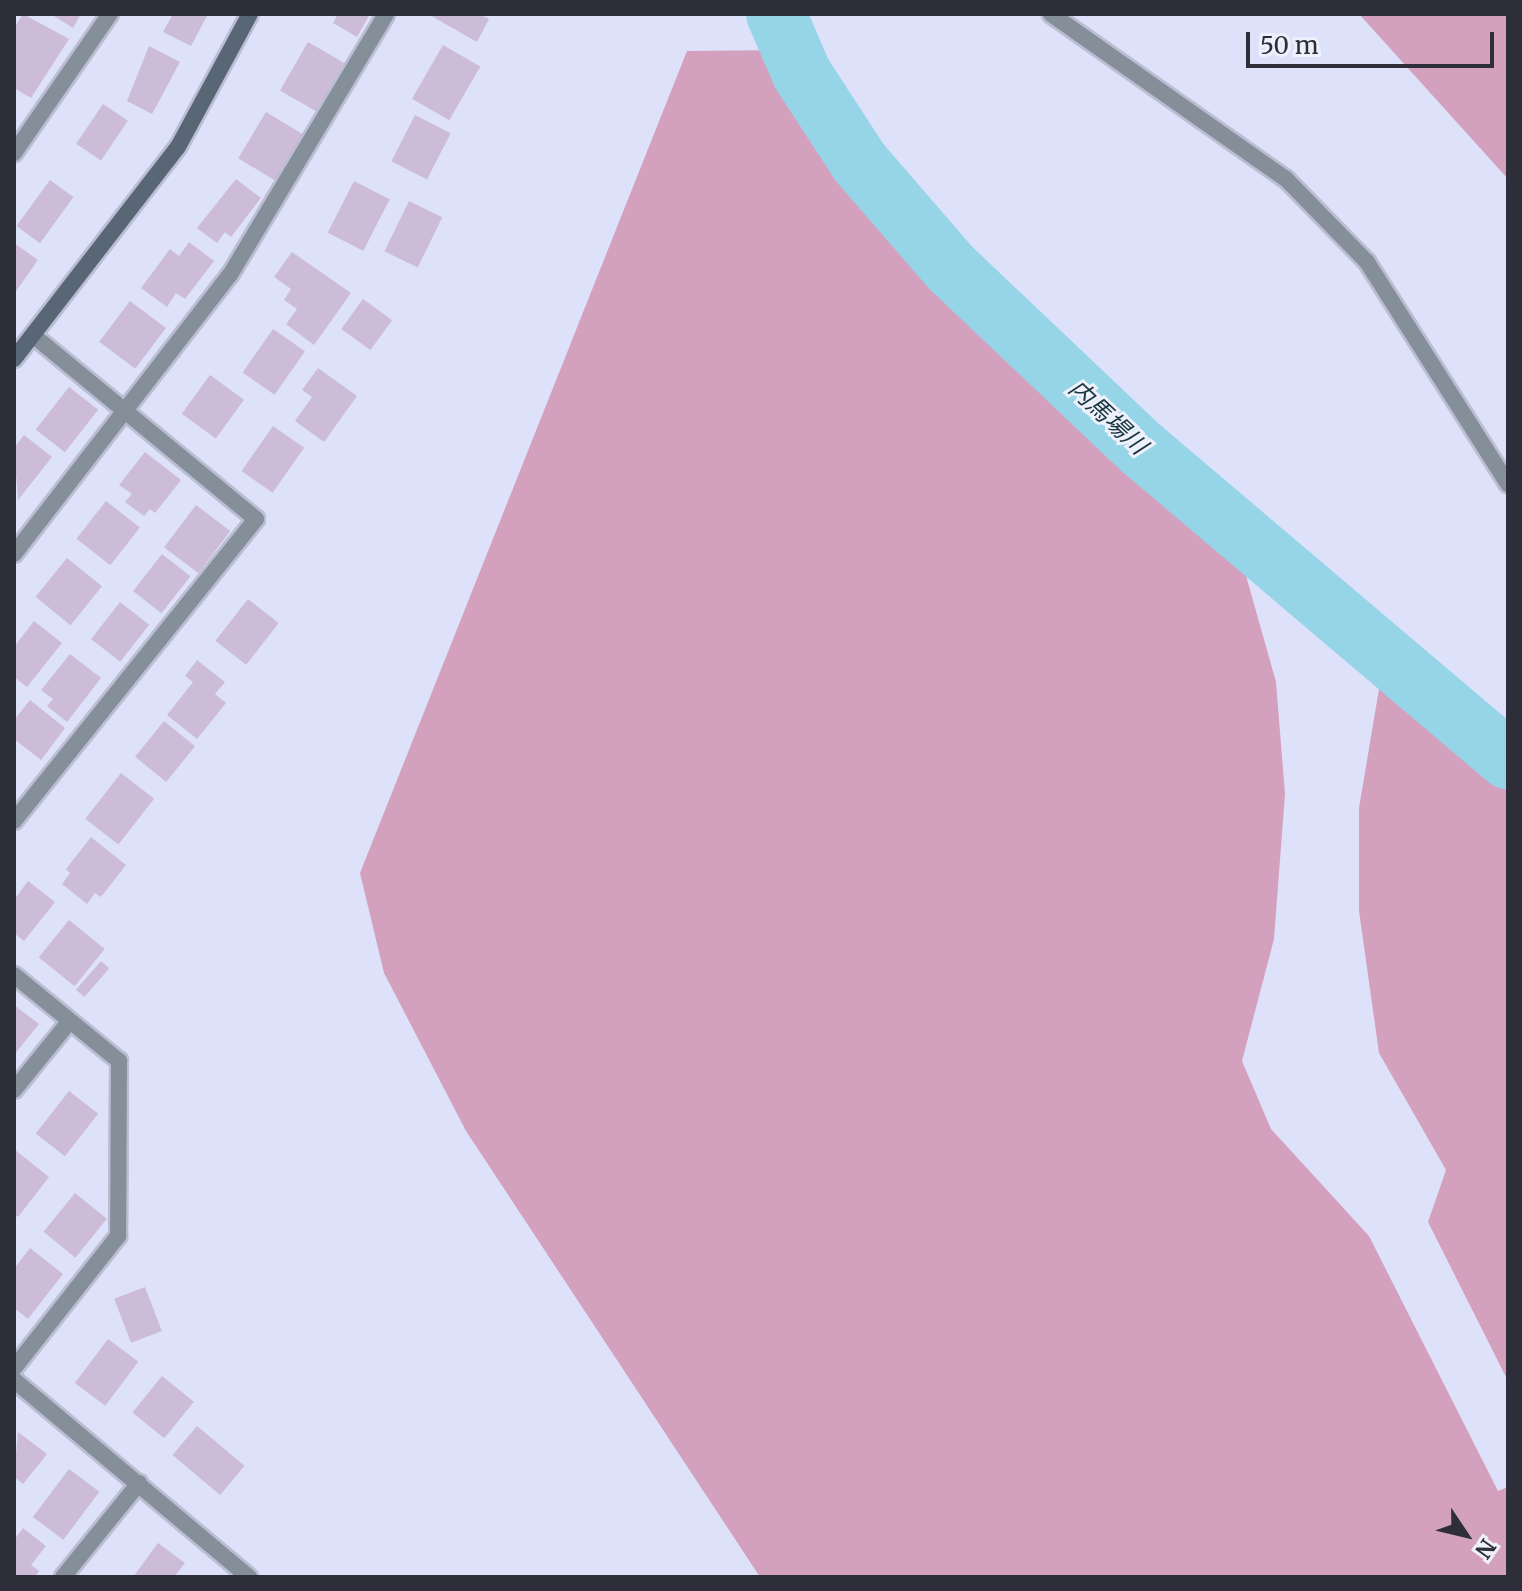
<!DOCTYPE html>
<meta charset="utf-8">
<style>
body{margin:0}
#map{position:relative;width:1522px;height:1591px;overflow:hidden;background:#dee1fa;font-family:Merriweather,"Noto Sans JP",serif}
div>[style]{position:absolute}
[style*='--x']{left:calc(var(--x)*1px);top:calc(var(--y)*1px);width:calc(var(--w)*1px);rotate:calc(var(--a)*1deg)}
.forest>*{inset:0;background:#d3a1be}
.river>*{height:60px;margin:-30px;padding:0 30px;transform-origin:30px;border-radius:30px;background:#95d5e7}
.building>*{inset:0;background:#ccbcd8;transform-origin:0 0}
.roads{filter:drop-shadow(2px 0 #bbbdd4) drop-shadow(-2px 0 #bbbdd4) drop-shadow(0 2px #bbbdd4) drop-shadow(0 -2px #bbbdd4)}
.street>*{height:16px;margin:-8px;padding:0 8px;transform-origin:8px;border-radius:8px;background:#858f99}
.secondary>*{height:16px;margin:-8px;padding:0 8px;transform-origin:8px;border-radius:8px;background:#586675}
span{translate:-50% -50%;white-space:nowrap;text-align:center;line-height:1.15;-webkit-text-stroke:6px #eef0fc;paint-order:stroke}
.water-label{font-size:24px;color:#18373f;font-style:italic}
.frame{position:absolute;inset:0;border:16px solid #2d2e3a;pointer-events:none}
.north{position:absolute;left:1426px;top:1495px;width:80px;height:80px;-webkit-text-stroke:6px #eef0fc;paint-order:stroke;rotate:125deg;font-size:22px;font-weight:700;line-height:32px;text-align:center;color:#2d2e3a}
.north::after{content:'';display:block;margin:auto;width:28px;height:36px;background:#2d2e3a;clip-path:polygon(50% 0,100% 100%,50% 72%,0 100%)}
.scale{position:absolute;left:1246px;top:32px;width:248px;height:36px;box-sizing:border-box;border:4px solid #2d2e3a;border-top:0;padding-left:10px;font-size:24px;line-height:28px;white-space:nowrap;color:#2d2e3a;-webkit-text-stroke:6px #eef0fc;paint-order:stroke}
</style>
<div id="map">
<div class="forest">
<div style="clip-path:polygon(1359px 14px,1508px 14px,1508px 179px)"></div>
<div style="clip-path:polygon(776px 50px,868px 196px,941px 282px,1025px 365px,1241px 558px,1276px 682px,1285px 794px,1274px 939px,1242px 1061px,1271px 1129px,1369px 1236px,1498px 1491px,1508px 1487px,1508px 1577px,760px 1577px,466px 1131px,384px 973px,360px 873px,687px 51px)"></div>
<div style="clip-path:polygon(1381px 677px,1508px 773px,1508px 1381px,1428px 1222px,1446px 1170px,1379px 1053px,1359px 911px,1359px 808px)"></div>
</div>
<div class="river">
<div style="--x:776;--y:14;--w:65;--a:66.6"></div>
<div style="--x:802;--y:74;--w:106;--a:56.9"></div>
<div style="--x:860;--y:163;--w:139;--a:49.1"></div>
<div style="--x:951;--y:268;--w:263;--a:43.5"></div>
<div style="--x:1142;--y:449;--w:480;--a:40.3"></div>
</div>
<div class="building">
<div style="clip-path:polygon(23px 14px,69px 39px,31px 98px,14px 88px,14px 28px)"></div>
<div style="clip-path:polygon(51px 14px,81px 14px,73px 28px)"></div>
<div style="clip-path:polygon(173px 14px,208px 14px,191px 46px,163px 32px)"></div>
<div style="clip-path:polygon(338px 14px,370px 14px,357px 37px,333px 23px)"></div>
<div style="clip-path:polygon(428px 14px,479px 14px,489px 19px,477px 42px)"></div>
<div style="left:308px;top:42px;width:42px;height:56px;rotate:30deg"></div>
<div style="left:443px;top:45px;width:43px;height:62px;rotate:30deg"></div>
<div style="clip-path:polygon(149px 46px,180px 62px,152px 114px,127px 101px)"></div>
<div style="left:103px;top:104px;width:30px;height:48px;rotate:34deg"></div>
<div style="left:266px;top:112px;width:44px;height:54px;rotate:31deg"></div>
<div style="left:415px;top:115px;width:40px;height:52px;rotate:27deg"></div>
<div style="clip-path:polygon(236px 179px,261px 198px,231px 237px,225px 232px,217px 243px,197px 228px)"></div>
<div style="left:50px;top:180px;width:29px;height:57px;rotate:36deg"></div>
<div style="left:354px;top:181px;width:40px;height:58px;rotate:27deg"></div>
<div style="left:409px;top:201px;width:37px;height:56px;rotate:26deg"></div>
<div style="clip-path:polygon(189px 242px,214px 261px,185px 299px,176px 293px,167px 307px,141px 288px,170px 249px,179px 256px)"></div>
<div style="clip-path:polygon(14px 243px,38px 260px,14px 294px)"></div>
<div style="clip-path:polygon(292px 252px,351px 293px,314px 345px,286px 324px,297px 309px,284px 300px,291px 289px,274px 277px)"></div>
<div style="left:363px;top:299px;width:36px;height:37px;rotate:36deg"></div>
<div style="left:130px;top:301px;width:45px;height:51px;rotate:37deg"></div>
<div style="left:273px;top:329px;width:39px;height:53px;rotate:35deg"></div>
<div style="clip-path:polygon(318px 368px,357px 396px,324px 442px,295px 421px,312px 397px,302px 390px)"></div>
<div style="left:210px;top:375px;width:42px;height:48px;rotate:36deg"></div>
<div style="left:69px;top:387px;width:37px;height:54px;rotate:38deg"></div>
<div style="left:273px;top:426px;width:38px;height:55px;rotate:35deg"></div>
<div style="clip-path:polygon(24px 435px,52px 457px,18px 500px,14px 448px)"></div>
<div style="clip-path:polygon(145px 452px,181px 480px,155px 513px,150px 509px,144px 516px,125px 502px,132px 494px,119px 485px)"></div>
<div style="left:106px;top:501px;width:43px;height:48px;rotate:38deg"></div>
<div style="left:196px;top:505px;width:43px;height:53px;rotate:37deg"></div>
<div style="left:162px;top:554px;width:36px;height:47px;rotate:38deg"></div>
<div style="left:67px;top:558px;width:45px;height:50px;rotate:39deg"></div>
<div style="left:248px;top:599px;width:39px;height:53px;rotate:38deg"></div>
<div style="left:120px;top:602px;width:37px;height:47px;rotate:38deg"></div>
<div style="clip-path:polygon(34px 621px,62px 643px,27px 687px,14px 677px,14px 647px)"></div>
<div style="clip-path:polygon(70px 654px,101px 678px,67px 722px,47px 706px,53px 699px,41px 690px)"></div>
<div style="clip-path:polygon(197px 660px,225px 682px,215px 694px,226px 703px,197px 739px,167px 715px,193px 682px,185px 676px)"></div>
<div style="clip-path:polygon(30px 700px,65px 728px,41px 760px,14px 739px,14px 720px)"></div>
<div style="left:164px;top:721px;width:40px;height:46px;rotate:39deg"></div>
<div style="left:121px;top:773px;width:42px;height:58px;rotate:38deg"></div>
<div style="clip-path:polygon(91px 837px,126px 865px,101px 897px,95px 893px,87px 904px,62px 884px,70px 873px,66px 869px)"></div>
<div style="clip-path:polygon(28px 881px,55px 902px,24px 941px,14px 933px,14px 900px)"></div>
<div style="left:69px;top:920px;width:46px;height:48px;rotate:39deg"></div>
<div style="left:101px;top:961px;width:11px;height:38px;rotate:41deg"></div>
<div style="clip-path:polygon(14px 1005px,39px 1024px,14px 1055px)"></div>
<div style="left:69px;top:1091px;width:37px;height:54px;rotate:38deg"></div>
<div style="clip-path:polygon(14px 1149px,49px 1177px,18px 1217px,14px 1214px)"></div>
<div style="left:75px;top:1193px;width:41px;height:50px;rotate:39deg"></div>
<div style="clip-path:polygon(30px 1248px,63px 1274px,28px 1319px,14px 1308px,14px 1269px)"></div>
<div style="left:145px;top:1287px;width:47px;height:33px;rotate:69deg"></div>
<div style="left:108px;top:1339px;width:38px;height:55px;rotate:37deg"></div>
<div style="left:162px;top:1376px;width:41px;height:47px;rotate:39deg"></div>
<div style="left:197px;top:1426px;width:62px;height:38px;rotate:40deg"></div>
<div style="clip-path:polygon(18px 1432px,47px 1454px,23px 1484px,14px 1477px)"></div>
<div style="left:69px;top:1469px;width:38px;height:60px;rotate:37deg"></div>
<div style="clip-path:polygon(23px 1528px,46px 1546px,31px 1565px,39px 1571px,35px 1577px,14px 1577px,14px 1540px)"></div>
<div style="clip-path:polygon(158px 1543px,185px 1563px,174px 1577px,133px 1577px)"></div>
</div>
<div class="roads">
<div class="street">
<div style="--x:1051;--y:14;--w:287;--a:35.1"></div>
<div style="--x:1286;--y:179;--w:116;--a:45.7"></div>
<div style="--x:1367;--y:262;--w:263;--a:57.6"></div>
<div style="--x:14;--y:153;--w:169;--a:-55.4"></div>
<div style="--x:14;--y:554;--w:353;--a:-52.3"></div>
<div style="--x:230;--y:275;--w:304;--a:-59.1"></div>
<div style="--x:14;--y:821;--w:387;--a:-51.3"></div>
<div style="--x:256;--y:519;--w:288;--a:-140.5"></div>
<div style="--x:14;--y:975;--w:136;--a:39.3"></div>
<div style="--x:119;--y:1061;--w:175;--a:90.3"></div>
<div style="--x:118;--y:1236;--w:168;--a:128.2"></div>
<div style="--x:14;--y:1090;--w:87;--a:-51"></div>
<div style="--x:14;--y:1380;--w:307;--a:40"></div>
<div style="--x:63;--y:1577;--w:121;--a:-51"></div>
</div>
<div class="secondary">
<div style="--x:14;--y:359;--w:268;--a:-52.3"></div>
<div style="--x:178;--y:147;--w:151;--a:-61.6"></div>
</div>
</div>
<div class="water-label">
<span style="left:1108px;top:417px;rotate:43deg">内馬場川</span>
</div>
<div class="frame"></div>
<div class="north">N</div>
<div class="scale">50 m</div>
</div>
